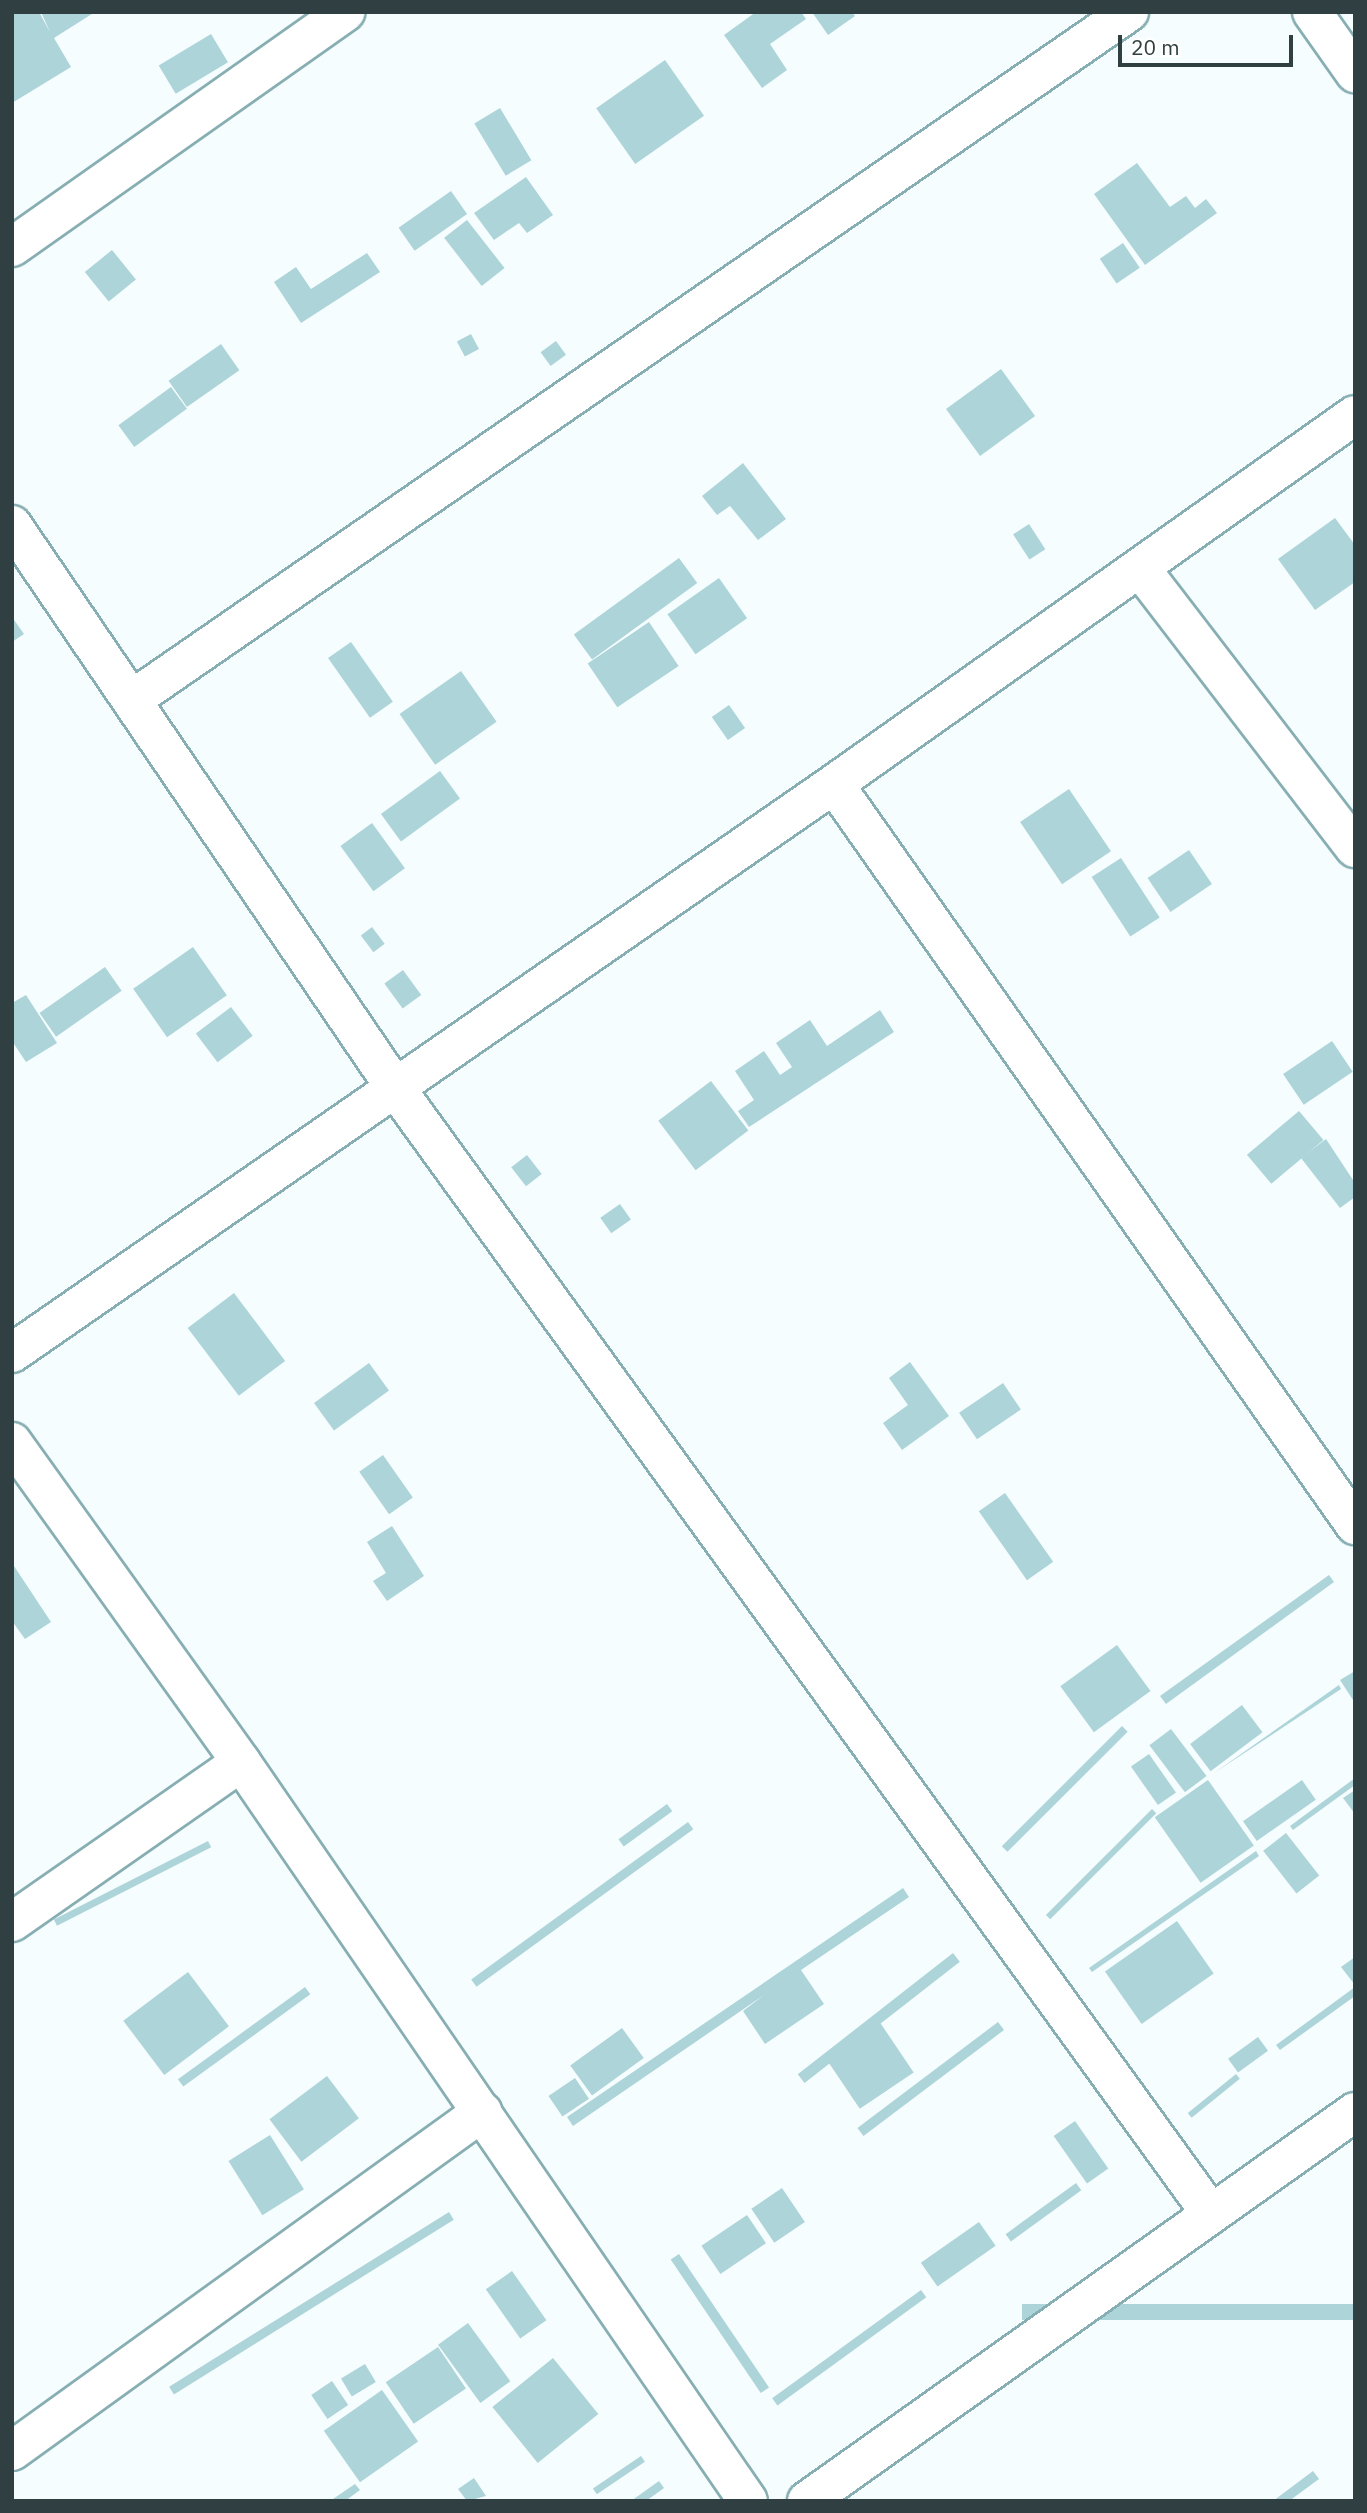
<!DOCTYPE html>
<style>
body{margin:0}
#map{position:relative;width:1367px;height:2513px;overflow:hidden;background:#f5fdfe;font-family:"IBM Plex Sans",sans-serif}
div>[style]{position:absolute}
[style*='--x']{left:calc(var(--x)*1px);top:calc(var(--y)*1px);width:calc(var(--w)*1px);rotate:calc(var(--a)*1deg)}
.building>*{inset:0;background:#add4d9;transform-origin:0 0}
.roads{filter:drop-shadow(2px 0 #87aeb2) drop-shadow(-2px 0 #87aeb2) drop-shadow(0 2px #87aeb2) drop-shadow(0 -2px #87aeb2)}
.minor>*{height:38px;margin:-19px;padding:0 19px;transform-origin:19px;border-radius:19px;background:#fff}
span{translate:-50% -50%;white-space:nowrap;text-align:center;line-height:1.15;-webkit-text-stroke:6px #fff;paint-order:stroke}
.frame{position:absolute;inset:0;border:14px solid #304042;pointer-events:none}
.scale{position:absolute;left:1118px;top:35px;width:175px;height:32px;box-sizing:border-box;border:4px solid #304042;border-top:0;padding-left:9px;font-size:21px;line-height:24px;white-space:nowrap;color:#304042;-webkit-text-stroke:5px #fff;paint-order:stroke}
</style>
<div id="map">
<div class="building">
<div style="clip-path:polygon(12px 12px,39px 12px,50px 32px,41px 12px,95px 12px,54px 38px,71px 67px,12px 103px)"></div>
<div style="clip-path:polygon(756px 12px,801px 12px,806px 19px,770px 44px,787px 70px,762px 88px,724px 35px)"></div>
<div style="clip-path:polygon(812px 12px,852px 12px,855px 16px,828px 35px)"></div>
<div style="left:211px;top:34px;width:33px;height:61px;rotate:59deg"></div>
<div style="left:665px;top:60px;width:68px;height:84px;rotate:55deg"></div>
<div style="left:500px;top:108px;width:61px;height:30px;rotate:59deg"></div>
<div style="clip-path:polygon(1137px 163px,1170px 207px,1186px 196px,1195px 208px,1206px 199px,1217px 213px,1145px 265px,1094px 194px)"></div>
<div style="clip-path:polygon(526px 177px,553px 215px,527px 233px,519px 223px,494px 240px,474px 213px)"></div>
<div style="left:451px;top:191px;width:28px;height:64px;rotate:55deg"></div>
<div style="left:467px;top:220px;width:61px;height:29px;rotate:52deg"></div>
<div style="left:1123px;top:243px;width:30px;height:28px;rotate:56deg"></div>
<div style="left:112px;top:250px;width:38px;height:35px;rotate:51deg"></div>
<div style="clip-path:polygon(367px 253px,380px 272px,301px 323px,274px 282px,296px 267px,311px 289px)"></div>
<div style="left:471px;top:334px;width:17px;height:16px;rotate:62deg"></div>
<div style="left:556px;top:341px;width:17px;height:19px;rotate:54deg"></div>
<div style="left:221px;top:344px;width:32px;height:64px;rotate:55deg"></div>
<div style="left:1001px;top:369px;width:58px;height:68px;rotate:54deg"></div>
<div style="left:171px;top:387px;width:27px;height:65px;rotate:54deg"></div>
<div style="clip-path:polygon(743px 463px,786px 519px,758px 540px,730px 506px,717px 515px,702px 496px)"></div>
<div style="clip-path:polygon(1335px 518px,1355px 545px,1355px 582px,1315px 610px,1278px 559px)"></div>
<div style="left:1029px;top:524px;width:30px;height:19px;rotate:57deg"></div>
<div style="left:679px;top:558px;width:31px;height:130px;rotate:54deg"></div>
<div style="left:719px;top:578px;width:49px;height:63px;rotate:55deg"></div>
<div style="clip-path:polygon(12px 617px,24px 634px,12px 642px)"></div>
<div style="left:649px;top:622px;width:53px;height:74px;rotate:56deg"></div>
<div style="left:351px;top:642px;width:73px;height:28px;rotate:55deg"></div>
<div style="left:461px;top:671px;width:62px;height:75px;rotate:55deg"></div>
<div style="left:729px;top:705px;width:28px;height:21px;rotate:55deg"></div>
<div style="left:440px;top:771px;width:34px;height:73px;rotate:54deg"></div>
<div style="left:1069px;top:789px;width:75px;height:59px;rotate:56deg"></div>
<div style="left:372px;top:823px;width:56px;height:39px;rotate:54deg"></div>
<div style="left:1189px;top:850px;width:41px;height:50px;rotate:56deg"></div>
<div style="left:1121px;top:858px;width:71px;height:35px;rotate:57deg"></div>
<div style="left:372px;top:927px;width:21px;height:14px;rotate:53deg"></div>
<div style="left:193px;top:947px;width:59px;height:73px;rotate:55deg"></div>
<div style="left:105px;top:967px;width:29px;height:80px;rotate:55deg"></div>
<div style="left:403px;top:970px;width:31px;height:23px;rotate:54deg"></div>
<div style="clip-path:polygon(26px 995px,57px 1043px,26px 1062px,12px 1041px,12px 1003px)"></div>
<div style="left:231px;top:1007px;width:36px;height:44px;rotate:53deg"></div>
<div style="clip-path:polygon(880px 1010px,894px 1032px,749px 1127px,738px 1111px,754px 1100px,735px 1071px,764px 1051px,780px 1075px,792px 1067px,776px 1043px,810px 1020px,827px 1046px)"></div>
<div style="left:1332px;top:1041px;width:37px;height:59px;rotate:56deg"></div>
<div style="left:711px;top:1081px;width:62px;height:66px;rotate:53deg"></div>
<div style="left:1299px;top:1111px;width:38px;height:68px;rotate:50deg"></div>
<div style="clip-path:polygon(1326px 1139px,1355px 1183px,1355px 1197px,1340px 1208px,1301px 1158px)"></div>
<div style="left:527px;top:1155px;width:24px;height:20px;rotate:52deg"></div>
<div style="left:620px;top:1204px;width:19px;height:24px;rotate:55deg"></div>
<div style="left:234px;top:1293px;width:85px;height:58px;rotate:53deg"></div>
<div style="clip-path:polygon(910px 1362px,949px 1416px,902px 1450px,883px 1423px,908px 1405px,889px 1378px)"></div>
<div style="left:369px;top:1363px;width:34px;height:68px;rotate:54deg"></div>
<div style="left:1003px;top:1383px;width:32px;height:53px;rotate:56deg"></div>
<div style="left:383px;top:1455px;width:52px;height:29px;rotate:55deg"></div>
<div style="left:1005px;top:1493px;width:84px;height:32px;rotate:55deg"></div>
<div style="clip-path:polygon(392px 1526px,424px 1576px,387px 1601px,373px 1581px,386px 1573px,367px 1542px)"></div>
<div style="clip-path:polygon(12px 1563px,51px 1622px,25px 1639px,12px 1621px)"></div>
<div style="clip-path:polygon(1329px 1575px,1334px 1582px,1166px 1704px,1160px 1696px)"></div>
<div style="left:1117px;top:1645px;width:57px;height:70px;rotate:54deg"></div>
<div style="clip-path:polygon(1355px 1671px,1355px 1703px,1340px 1680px)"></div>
<div style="clip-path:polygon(1339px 1685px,1341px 1689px,1214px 1773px)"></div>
<div style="left:1242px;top:1705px;width:34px;height:65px;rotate:53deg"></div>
<div style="left:1122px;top:1726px;width:8px;height:170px;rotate:45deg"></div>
<div style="left:1171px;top:1729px;width:59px;height:27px;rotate:53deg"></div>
<div style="left:1149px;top:1754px;width:47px;height:22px;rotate:55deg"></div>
<div style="clip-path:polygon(1355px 1778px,1355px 1785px,1293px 1830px,1290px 1826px)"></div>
<div style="left:1208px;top:1780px;width:80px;height:65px;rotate:55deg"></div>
<div style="left:1302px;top:1780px;width:24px;height:72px;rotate:55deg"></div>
<div style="clip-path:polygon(1355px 1790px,1355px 1814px,1343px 1798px)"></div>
<div style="left:667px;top:1804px;width:9px;height:60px;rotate:54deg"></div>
<div style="left:1152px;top:1809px;width:6px;height:150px;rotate:45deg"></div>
<div style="left:688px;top:1822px;width:9px;height:268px;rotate:54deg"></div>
<div style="left:1286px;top:1833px;width:54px;height:29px;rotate:52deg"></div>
<div style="left:208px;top:1841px;width:7px;height:173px;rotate:63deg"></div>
<div style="clip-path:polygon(1256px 1851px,1259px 1856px,1092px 1972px,1089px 1968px)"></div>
<div style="clip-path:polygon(903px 1888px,909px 1897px,801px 1970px,824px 2004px,765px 2044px,743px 2011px,764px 1995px,573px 2126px,567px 2117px)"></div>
<div style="left:1177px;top:1921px;width:64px;height:88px;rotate:55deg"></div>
<div style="left:953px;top:1953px;width:11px;height:197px;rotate:52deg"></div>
<div style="clip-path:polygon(1355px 1957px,1355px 1985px,1341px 1967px)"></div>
<div style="left:188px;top:1972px;width:68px;height:81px;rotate:53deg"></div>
<div style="left:305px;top:1987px;width:9px;height:157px;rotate:54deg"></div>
<div style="clip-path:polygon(1355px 1987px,1355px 1996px,1280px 2050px,1276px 2045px)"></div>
<div style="left:879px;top:2021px;width:62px;height:65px;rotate:56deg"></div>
<div style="left:998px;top:2022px;width:10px;height:176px;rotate:53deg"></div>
<div style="left:622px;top:2028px;width:37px;height:64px;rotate:54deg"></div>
<div style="left:1258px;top:2037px;width:17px;height:37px;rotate:54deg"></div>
<div style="left:1236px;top:2074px;width:6px;height:62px;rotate:51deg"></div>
<div style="left:327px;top:2076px;width:53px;height:72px;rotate:53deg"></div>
<div style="left:575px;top:2078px;width:25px;height:32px;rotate:56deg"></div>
<div style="left:1075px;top:2121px;width:58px;height:26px;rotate:55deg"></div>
<div style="left:270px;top:2135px;width:64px;height:49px;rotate:58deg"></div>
<div style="left:1076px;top:2183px;width:9px;height:87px;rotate:54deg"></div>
<div style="left:782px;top:2188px;width:41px;height:37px;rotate:56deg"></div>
<div style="left:449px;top:2212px;width:9px;height:330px;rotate:58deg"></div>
<div style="left:747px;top:2215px;width:34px;height:55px;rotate:56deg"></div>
<div style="left:979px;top:2222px;width:29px;height:71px;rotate:55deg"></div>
<div style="left:679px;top:2254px;width:161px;height:10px;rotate:56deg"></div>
<div style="left:512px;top:2271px;width:60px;height:32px;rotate:55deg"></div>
<div style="left:921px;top:2290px;width:9px;height:184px;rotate:54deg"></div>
<div style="left:1355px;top:2304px;width:16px;height:333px;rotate:90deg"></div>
<div style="left:468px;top:2323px;width:72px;height:37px;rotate:54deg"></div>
<div style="left:438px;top:2347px;width:50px;height:63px;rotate:56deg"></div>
<div style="left:553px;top:2358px;width:72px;height:78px;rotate:51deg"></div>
<div style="left:365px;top:2364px;width:21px;height:28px;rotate:59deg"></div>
<div style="left:332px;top:2381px;width:29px;height:25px;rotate:56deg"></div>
<div style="left:382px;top:2390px;width:63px;height:71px;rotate:55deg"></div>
<div style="left:641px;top:2456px;width:7px;height:58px;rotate:56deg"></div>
<div style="clip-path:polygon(1313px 2471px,1319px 2479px,1289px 2501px,1273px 2501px)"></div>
<div style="clip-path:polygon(474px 2478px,486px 2496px,467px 2501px,458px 2489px)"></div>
<div style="clip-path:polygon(659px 2481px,664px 2488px,646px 2501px,631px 2501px)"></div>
<div style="clip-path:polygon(355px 2484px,360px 2490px,345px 2501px,330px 2501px)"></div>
</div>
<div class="roads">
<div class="minor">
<div style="--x:1312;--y:12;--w:75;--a:54.8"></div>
<div style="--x:12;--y:247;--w:408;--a:-35.2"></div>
<div style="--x:12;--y:525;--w:679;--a:55.75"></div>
<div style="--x:394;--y:1086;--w:1393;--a:54.08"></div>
<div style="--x:1140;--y:568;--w:353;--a:52.5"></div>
<div style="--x:133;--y:699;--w:1210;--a:-34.6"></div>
<div style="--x:834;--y:784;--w:906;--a:54.89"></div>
<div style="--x:12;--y:1353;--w:1000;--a:-34.69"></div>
<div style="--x:834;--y:784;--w:638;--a:-35.31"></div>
<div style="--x:12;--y:1442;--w:393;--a:54.4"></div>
<div style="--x:241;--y:1762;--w:896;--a:55.55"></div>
<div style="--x:12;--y:1922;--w:279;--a:-34.9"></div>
<div style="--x:12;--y:2451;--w:580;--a:-35.8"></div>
<div style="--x:807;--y:2501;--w:672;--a:-35.37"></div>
</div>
</div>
<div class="frame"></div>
<div class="scale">20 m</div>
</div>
